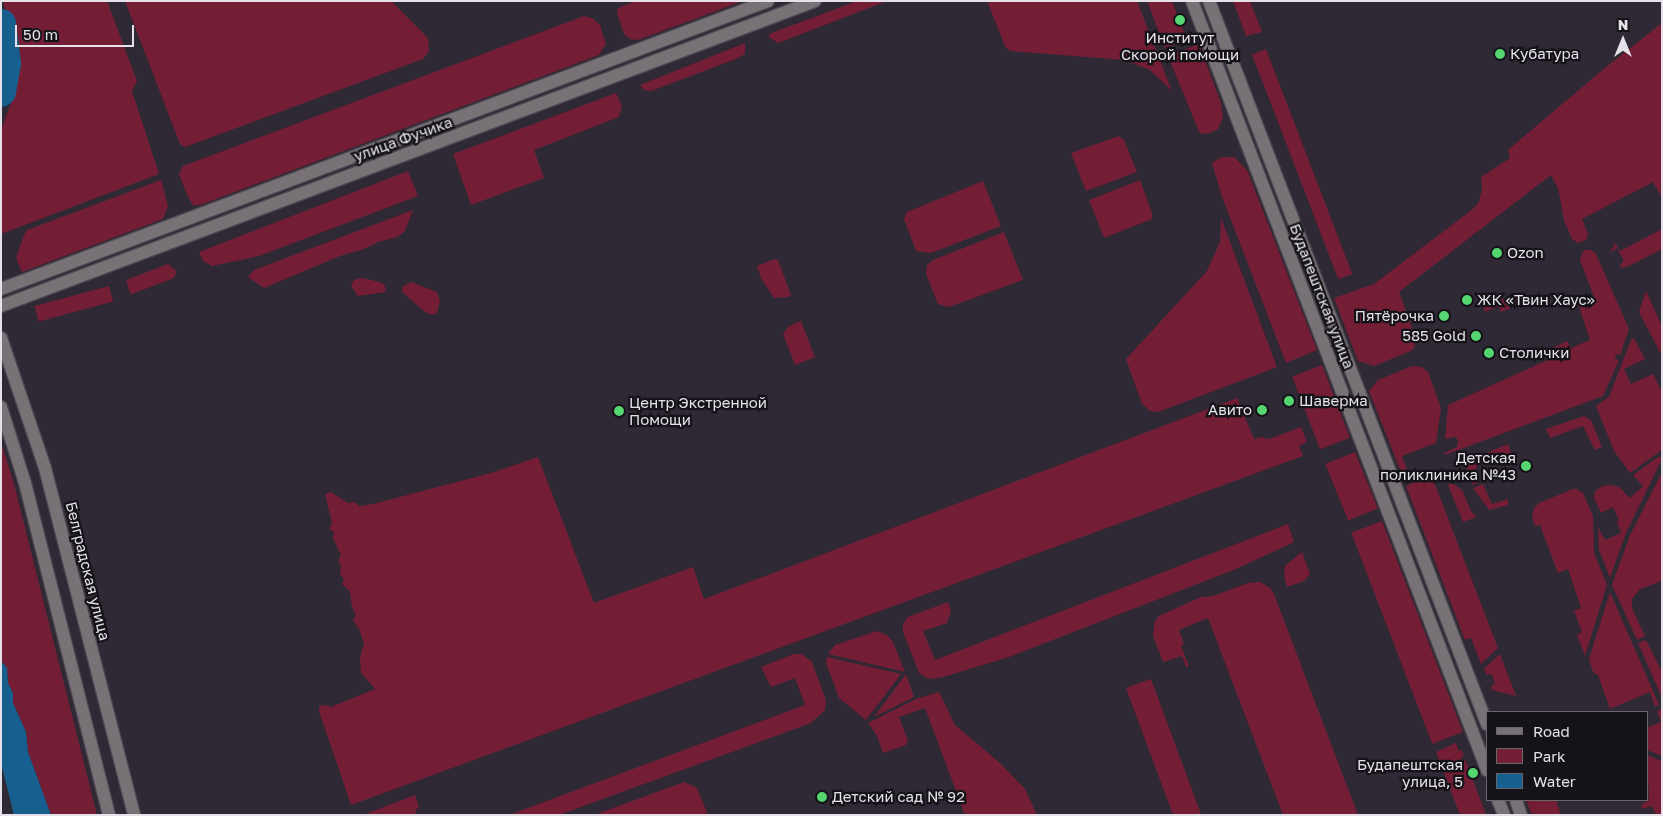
<!DOCTYPE html>
<meta charset="utf-8">
<style>
body{margin:0}
#map{position:relative;width:1663px;height:816px;overflow:hidden;background:#2e2934;font-family:"Golos Text",sans-serif}
div>[style]{position:absolute}
[style*='--x']{left:calc(var(--x)*1px);top:calc(var(--y)*1px);width:calc(var(--w)*1px);rotate:calc(var(--a)*1deg)}
.green>*{inset:0;background:#741e36;transform-origin:0 0}
.water>*{inset:0;background:#165f8e}
.river>*{height:29px;margin:-14.5px;padding:0 14.5px;transform-origin:14.5px;border-radius:14.5px;background:#165f8e}
.roads{filter:drop-shadow(1px 0 #4b4651) drop-shadow(-1px 0 #4b4651) drop-shadow(0 1px #4b4651) drop-shadow(0 -1px #4b4651)}
.minor>*{height:12px;margin:-6px;padding:0 6px;transform-origin:6px;border-radius:6px;background:#787276}
.dots>*{width:14px;height:14px;translate:-50% -50%;box-sizing:border-box;border:2px solid #151318;border-radius:50%}
span{translate:-50% -50%;white-space:nowrap;text-align:center;line-height:1.15;-webkit-text-stroke:4.5px #151318;paint-order:stroke}
.poi-label{font-size:15px;color:#e5e1e9}
.left{translate:0 -50%;text-align:left}
.right{translate:-100% -50%;text-align:right}
.street-label{font-size:15px;color:#e5e1e9}
.frame{position:absolute;inset:0;border:2px solid #e5e1e9;pointer-events:none}
.legend{position:absolute;left:1486px;top:711px;width:162px;height:90px;box-sizing:border-box;background:#151318;border:1px solid #68656c;margin:0;padding:6px 9px;list-style:none;font-size:15px;color:#e5e1e9}
.legend li{display:flex;align-items:center;gap:10px;height:25px}
.legend b{width:25px;border:1px solid #68656c}
.north{position:absolute;left:1598px;top:15px;width:50px;height:50px;-webkit-text-stroke:4px #151318;paint-order:stroke;rotate:0deg;font-size:14px;font-weight:700;line-height:20px;text-align:center;color:#e5e1e9}
.north::after{content:'';display:block;margin:auto;width:18px;height:22px;background:#e5e1e9;clip-path:polygon(50% 0,100% 100%,50% 72%,0 100%)}
.scale{position:absolute;left:15px;top:25px;width:119px;height:22px;box-sizing:border-box;border:2px solid #e5e1e9;border-top:0;padding-left:6px;font-size:15px;line-height:18px;white-space:nowrap;color:#e5e1e9;-webkit-text-stroke:4px #151318;paint-order:stroke}
</style>
<div id="map">
<div class="green">
<div style="clip-path:polygon(3px 1px,107px 1px,137px 81px,132px 91px,159px 174px,1px 234px,1px 130px,11px 103px,15px 62px,13px 41px)"></div>
<div style="clip-path:polygon(125px 1px,391px 1px,428px 38px,429px 51px,423px 59px,185px 147px,180px 144px)"></div>
<div style="clip-path:polygon(636px 1px,743px 1px,638px 40px,630px 39px,624px 34px,617px 13px,618px 8px)"></div>
<div style="clip-path:polygon(857px 1px,887px 1px,778px 43px,769px 37px,769px 34px)"></div>
<div style="clip-path:polygon(987px 1px,1137px 1px,1172px 91px,1150px 70px,1125px 60px,1010px 51px,1005px 46px)"></div>
<div style="clip-path:polygon(1147px 1px,1172px 1px,1187px 40px,1165px 48px)"></div>
<div style="clip-path:polygon(1233px 1px,1250px 1px,1262px 32px,1246px 36px)"></div>
<div style="clip-path:polygon(584px 16px,592px 18px,600px 25px,606px 44px,599px 55px,200px 205px,193px 205px,187px 195px,179px 174px,183px 166px)"></div>
<div style="clip-path:polygon(1662px 23px,1662px 198px,1653px 182px,1582px 219px,1588px 234px,1586px 240px,1578px 243px,1572px 239px,1564px 220px,1558px 188px,1551px 175px,1399px 292px,1415px 336px,1416px 342px,1413px 350px,1374px 366px,1358px 361px,1334px 298px,1374px 284px,1473px 209px,1479px 202px,1482px 189px,1481px 177px,1510px 158px,1508px 150px,1600px 72px)"></div>
<div style="clip-path:polygon(745px 43px,745px 54px,736px 59px,651px 91px,644px 90px,640px 85px)"></div>
<div style="clip-path:polygon(1199px 44px,1221px 103px,1223px 117px,1218px 129px,1210px 133px,1200px 134px,1168px 56px)"></div>
<div style="left:1266px;top:49px;width:241px;height:15px;rotate:69deg"></div>
<div style="clip-path:polygon(616px 93px,622px 106px,619px 117px,534px 150px,544px 178px,471px 205px,453px 154px)"></div>
<div style="clip-path:polygon(1119px 136px,1124px 140px,1137px 172px,1086px 191px,1071px 153px)"></div>
<div style="clip-path:polygon(1222px 157px,1234px 157px,1247px 170px,1317px 350px,1286px 363px,1221px 194px,1212px 163px)"></div>
<div style="clip-path:polygon(408px 171px,418px 196px,259px 256px,212px 266px,203px 261px,199px 252px)"></div>
<div style="clip-path:polygon(161px 180px,168px 206px,163px 219px,22px 272px,16px 258px,24px 235px,27px 230px)"></div>
<div style="clip-path:polygon(1140px 180px,1152px 213px,1152px 219px,1104px 238px,1089px 200px)"></div>
<div style="clip-path:polygon(983px 181px,1001px 226px,931px 253px,916px 251px,904px 219px,907px 212px)"></div>
<div style="clip-path:polygon(413px 210px,405px 231px,397px 237px,378px 242px,364px 249px,340px 256px,264px 288px,248px 277px,254px 270px)"></div>
<div style="clip-path:polygon(1221px 218px,1277px 367px,1158px 412px,1150px 411px,1142px 404px,1126px 359px,1207px 271px,1220px 242px)"></div>
<div style="clip-path:polygon(1662px 229px,1662px 249px,1629px 266px,1621px 268px,1620px 265px,1624px 261px,1617px 248px,1610px 253px,1615px 243px,1620px 251px)"></div>
<div style="clip-path:polygon(1004px 232px,1023px 280px,949px 307px,938px 304px,926px 274px,927px 265px,933px 260px)"></div>
<div style="clip-path:polygon(1585px 250px,1591px 250px,1596px 254px,1629px 329px,1620px 355px,1616px 354px,1615px 359px,1619px 360px,1603px 396px,1445px 455px,1444px 453px,1457px 447px,1458px 441px,1456px 437px,1445px 439px,1448px 405px,1552px 358px,1549px 350px,1567px 341px,1571px 348px,1590px 340px,1578px 303px,1594px 297px,1580px 260px,1582px 253px)"></div>
<div style="clip-path:polygon(775px 259px,778px 260px,791px 295px,789px 297px,774px 298px,761px 278px,757px 266px)"></div>
<div style="clip-path:polygon(168px 264px,177px 271px,174px 278px,132px 294px,130px 293px,126px 280px)"></div>
<div style="clip-path:polygon(362px 278px,380px 282px,385px 286px,386px 292px,358px 296px,351px 286px,354px 280px)"></div>
<div style="clip-path:polygon(411px 282px,437px 292px,440px 301px,437px 313px,432px 315px,425px 312px,402px 292px,402px 287px)"></div>
<div style="left:109px;top:286px;width:16px;height:77px;rotate:75deg"></div>
<div style="clip-path:polygon(1646px 291px,1662px 326px,1662px 356px,1639px 312px)"></div>
<div style="clip-path:polygon(1524px 292px,1527px 302px,1501px 312px,1499px 306px,1485px 312px,1483px 307px)"></div>
<div style="clip-path:polygon(801px 321px,815px 357px,795px 365px,783px 334px,789px 326px)"></div>
<div style="clip-path:polygon(1634px 338px,1645px 359px,1624px 369px,1631px 384px,1653px 374px,1662px 392px,1662px 450px,1630px 473px,1614px 451px,1596px 406px,1609px 397px,1631px 340px)"></div>
<div style="left:1322px;top:365px;width:78px;height:32px;rotate:69deg"></div>
<div style="clip-path:polygon(1412px 366px,1422px 367px,1428px 372px,1441px 408px,1436px 443px,1402px 456px,1407px 470px,1401px 472px,1369px 391px,1378px 380px)"></div>
<div style="clip-path:polygon(1237px 398px,1254px 439px,1262px 437px,1269px 439px,1301px 427px,1307px 442px,1299px 446px,1303px 456px,351px 805px,319px 711px,319px 706px,327px 705px,331px 707px,375px 689px,361px 673px,360px 657px,364px 644px,359px 629px,353px 620px,356px 615px,352px 607px,350px 592px,342px 584px,344px 578px,340px 575px,341px 565px,338px 560px,341px 555px,333px 538px,334px 532px,329px 529px,332px 523px,325px 494px,331px 492px,348px 503px,355px 502px,359px 506px,373px 504px,491px 473px,538px 457px,594px 603px,693px 567px,704px 599px)"></div>
<div style="clip-path:polygon(1584px 416px,1591px 420px,1602px 447px,1595px 450px,1583px 426px,1550px 438px,1546px 429px)"></div>
<div style="clip-path:polygon(1px 442px,14px 484px,97px 815px,51px 815px,28px 752px,26px 732px,13px 703px,13px 693px,8px 683px,7px 668px,1px 661px)"></div>
<div style="clip-path:polygon(1508px 444px,1511px 453px,1477px 466px,1475px 470px,1479px 482px,1472px 485px,1467px 469px,1469px 460px)"></div>
<div style="left:1355px;top:452px;width:61px;height:32px;rotate:68deg"></div>
<div style="clip-path:polygon(1658px 457px,1661px 457px,1661px 461px,1626px 533px,1610px 578px,1599px 550px,1598px 527px,1605px 540px,1621px 533px,1617px 522px,1619px 520px,1613px 507px,1601px 513px,1594px 498px,1595px 491px,1603px 486px,1611px 485px,1619px 487px,1630px 498px,1643px 486px,1633px 475px)"></div>
<div style="clip-path:polygon(1662px 472px,1662px 581px,1640px 589px,1632px 599px,1632px 608px,1645px 636px,1637px 640px,1612px 585px,1630px 535px)"></div>
<div style="clip-path:polygon(1431px 474px,1498px 648px,1481px 664px,1471px 638px,1465px 640px,1406px 486px)"></div>
<div style="clip-path:polygon(1452px 483px,1462px 490px,1471px 511px,1477px 517px,1463px 522px,1448px 485px)"></div>
<div style="clip-path:polygon(1483px 484px,1492px 504px,1508px 499px,1508px 505px,1489px 510px,1473px 488px)"></div>
<div style="clip-path:polygon(1573px 489px,1577px 489px,1583px 493px,1593px 516px,1594px 553px,1607px 585px,1585px 656px,1577px 635px,1582px 632px,1574px 611px,1581px 608px,1568px 569px,1558px 573px,1540px 525px,1535px 526px,1532px 517px,1534px 508px,1539px 503px)"></div>
<div style="left:1382px;top:521px;width:226px;height:33px;rotate:69deg"></div>
<div style="clip-path:polygon(1288px 524px,1294px 542px,1236px 569px,1009px 657px,940px 678px,928px 679px,919px 673px,903px 632px,903px 624px,908px 617px,948px 602px,951px 611px,947px 623px,923px 631px,935px 660px)"></div>
<div style="clip-path:polygon(1302px 552px,1310px 574px,1304px 581px,1287px 587px,1284px 576px,1285px 566px)"></div>
<div style="clip-path:polygon(1260px 582px,1270px 588px,1274px 594px,1358px 815px,1283px 815px,1208px 618px,1179px 630px,1184px 644px,1181px 646px,1189px 666px,1186px 667px,1182px 656px,1163px 662px,1153px 636px,1155px 621px,1159px 616px,1201px 597px,1213px 596px,1248px 583px)"></div>
<div style="clip-path:polygon(1610px 592px,1659px 705px,1655px 707px,1650px 692px,1610px 709px,1598px 675px,1593px 672px,1589px 659px)"></div>
<div style="clip-path:polygon(877px 631px,887px 635px,893px 642px,905px 672px,828px 654px,835px 645px)"></div>
<div style="clip-path:polygon(1646px 640px,1662px 672px,1662px 698px,1638px 643px)"></div>
<div style="clip-path:polygon(794px 654px,802px 654px,812px 662px,826px 700px,825px 710px,811px 723px,559px 815px,509px 815px,805px 705px,795px 678px,771px 687px,761px 667px)"></div>
<div style="clip-path:polygon(1500px 654px,1516px 696px,1492px 690px,1491px 686px,1495px 684px,1492px 674px,1487px 675px,1484px 669px)"></div>
<div style="clip-path:polygon(827px 657px,901px 674px,866px 720px,839px 698px,826px 663px)"></div>
<div style="clip-path:polygon(906px 674px,914px 697px,874px 717px)"></div>
<div style="clip-path:polygon(1151px 679px,1201px 814px,1200px 815px,1173px 815px,1126px 688px)"></div>
<div style="clip-path:polygon(939px 692px,955px 725px,999px 762px,1025px 789px,1037px 815px,965px 815px,925px 708px,899px 717px,908px 741px,906px 745px,883px 753px,877px 736px,868px 723px,916px 699px)"></div>
<div style="clip-path:polygon(1662px 709px,1662px 756px,1647px 750px,1647px 728px,1661px 722px,1657px 711px)"></div>
<div style="clip-path:polygon(1456px 743px,1459px 751px,1462px 750px,1464px 756px,1461px 757px,1462px 760px,1465px 759px,1486px 815px,1460px 815px,1436px 752px)"></div>
<div style="clip-path:polygon(1647px 755px,1662px 761px,1662px 815px,1656px 815px,1652px 806px,1642px 809px,1641px 806px,1649px 798px)"></div>
<div style="clip-path:polygon(684px 782px,697px 788px,708px 815px,594px 815px)"></div>
<div style="clip-path:polygon(415px 795px,419px 808px,415px 810px,417px 815px,363px 815px)"></div>
<div style="clip-path:polygon(1526px 800px,1556px 800px,1561px 815px,1532px 815px)"></div>
</div>
<div class="water">
<div style="clip-path:polygon(1px 661px,7px 668px,8px 683px,13px 693px,13px 703px,26px 732px,28px 752px,51px 815px,14px 815px,1px 763px)"></div>
</div>
<div class="river">
<div style="--x:1;--y:23;--w:40;--a:82.9"></div>
<div style="--x:6;--y:63;--w:29;--a:100"></div>
</div>
<div class="roads">
<div class="minor">
<div style="--x:1192;--y:1;--w:824;--a:69.01"></div>
<div style="--x:1209;--y:1;--w:775;--a:68.97"></div>
<div style="--x:1;--y:289;--w:819;--a:-20.58"></div>
<div style="--x:1;--y:306;--w:869;--a:-20.54"></div>
<div style="--x:1;--y:338;--w:137;--a:71.3"></div>
<div style="--x:45;--y:468;--w:358;--a:75.6"></div>
<div style="--x:1;--y:407;--w:80;--a:72.5"></div>
<div style="--x:25;--y:483;--w:342;--a:75.8"></div>
<div style="--x:1498;--y:800;--w:16;--a:68"></div>
<div style="--x:1516;--y:800;--w:16;--a:72"></div>
</div>
</div>
<div class="dots">
<div style="left:1180px;top:20px;background:#56d671"></div>
<div style="left:1500px;top:54px;background:#56d671"></div>
<div style="left:1497px;top:253px;background:#56d671"></div>
<div style="left:1467px;top:300px;background:#56d671"></div>
<div style="left:1444px;top:316px;background:#56d671"></div>
<div style="left:1476px;top:336px;background:#56d671"></div>
<div style="left:1489px;top:353px;background:#56d671"></div>
<div style="left:1289px;top:401px;background:#56d671"></div>
<div style="left:1262px;top:410px;background:#56d671"></div>
<div style="left:619px;top:411px;background:#56d671"></div>
<div style="left:1526px;top:466px;background:#56d671"></div>
<div style="left:1473px;top:773px;background:#56d671"></div>
<div style="left:822px;top:797px;background:#56d671"></div>
</div>
<div class="poi-label">
<span style="left:1180px;top:46px">Институт<br>Скорой помощи</span>
<span class="left" style="left:1510px;top:54px">Кубатура</span>
<span class="left" style="left:1507px;top:253px">Ozon</span>
<span class="left" style="left:1477px;top:300px">ЖК «Твин Хаус»</span>
<span class="right" style="left:1434px;top:316px">Пятёрочка</span>
<span class="right" style="left:1466px;top:336px">585 Gold</span>
<span class="left" style="left:1499px;top:353px">Столички</span>
<span class="left" style="left:1299px;top:401px">Шаверма</span>
<span class="left" style="left:629px;top:411px">Центр Экстренной<br>Помощи</span>
<span class="right" style="left:1252px;top:410px">Авито</span>
<span class="right" style="left:1516px;top:466px">Детская<br>поликлиника №43</span>
<span class="right" style="left:1463px;top:773px">Будапештская<br>улица, 5</span>
<span class="left" style="left:832px;top:797px">Детский сад № 92</span>
</div>
<div class="street-label">
<span style="left:403px;top:139px;rotate:-20deg">улица Фучика</span>
<span style="left:1322px;top:296px;rotate:69deg">Будапештская улица</span>
<span style="left:88px;top:571px;rotate:76deg">Белградская улица</span>
</div>
<div class="frame"></div>
<ul class="legend">
<li><b style="height:6px;background:#787276"></b>Road</li>
<li><b style="height:14px;background:#741e36"></b>Park</li>
<li><b style="height:14px;background:#165f8e"></b>Water</li>
</ul>
<div class="north">N</div>
<div class="scale">50 m</div>
</div>
